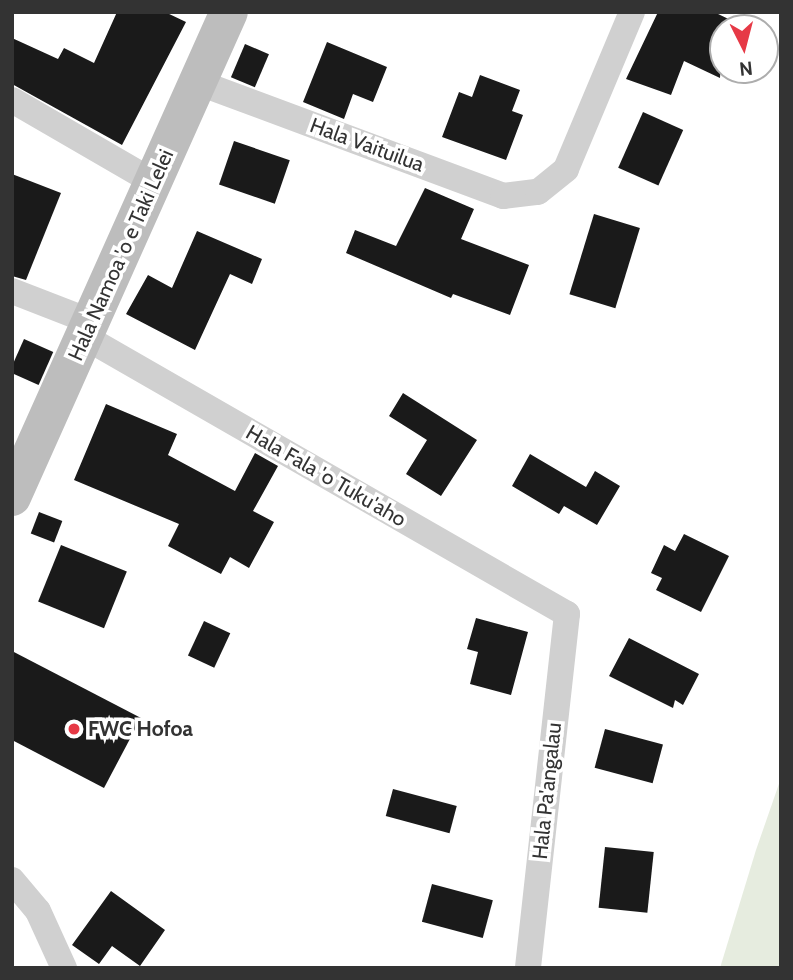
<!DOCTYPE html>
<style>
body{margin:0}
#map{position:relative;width:793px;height:980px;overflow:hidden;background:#fff;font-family:Cabin,sans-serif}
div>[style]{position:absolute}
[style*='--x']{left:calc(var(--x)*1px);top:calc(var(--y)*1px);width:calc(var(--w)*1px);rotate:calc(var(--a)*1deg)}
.green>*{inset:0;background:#e6ecdf}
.building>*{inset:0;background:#1a1a1a;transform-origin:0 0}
.street>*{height:26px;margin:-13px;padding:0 13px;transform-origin:13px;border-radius:13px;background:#d0d0d0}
.secondary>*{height:38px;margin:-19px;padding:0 19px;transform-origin:19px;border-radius:19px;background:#bdbdbd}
.dots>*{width:19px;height:19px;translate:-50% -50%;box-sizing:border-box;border:4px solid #fff;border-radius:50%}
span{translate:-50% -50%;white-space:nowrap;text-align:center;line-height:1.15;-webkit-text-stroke:7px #fff;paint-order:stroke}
.street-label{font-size:21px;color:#333}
.poi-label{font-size:21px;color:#333;font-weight:700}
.left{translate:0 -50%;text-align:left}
.frame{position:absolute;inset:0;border:14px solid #333;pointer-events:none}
.north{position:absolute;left:709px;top:14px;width:70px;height:70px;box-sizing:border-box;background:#fff;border:2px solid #adadad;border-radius:50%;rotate:174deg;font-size:19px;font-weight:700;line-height:28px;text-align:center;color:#333}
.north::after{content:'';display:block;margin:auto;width:24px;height:32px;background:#e63946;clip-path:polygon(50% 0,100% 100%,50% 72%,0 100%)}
</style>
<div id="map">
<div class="green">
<div style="clip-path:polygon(781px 778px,781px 968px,720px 968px,756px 850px)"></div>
</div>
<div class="building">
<div style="clip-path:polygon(117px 12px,165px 12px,186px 22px,122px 145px,12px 84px,12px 38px,58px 59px,64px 48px,94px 63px)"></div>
<div style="clip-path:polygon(658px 12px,714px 12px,745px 27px,723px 28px,720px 78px,684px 61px,671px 95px,626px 79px)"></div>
<div style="clip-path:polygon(327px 42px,387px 67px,373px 102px,353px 94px,344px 119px,303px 102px)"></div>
<div style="left:245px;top:44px;width:26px;height:36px;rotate:23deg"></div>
<div style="clip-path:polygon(480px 75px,520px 90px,512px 111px,523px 115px,506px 160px,442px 137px,459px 92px,472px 97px)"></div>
<div style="left:643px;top:112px;width:44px;height:61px;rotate:24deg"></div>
<div style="left:234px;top:141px;width:59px;height:46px;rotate:19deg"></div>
<div style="clip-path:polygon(12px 174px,61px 193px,26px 280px,12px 276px)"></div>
<div style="clip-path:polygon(425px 188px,474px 209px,461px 239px,529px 265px,510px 315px,453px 294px,451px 298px,346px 253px,355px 230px,396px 246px)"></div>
<div style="left:594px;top:214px;width:48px;height:84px;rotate:17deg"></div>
<div style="clip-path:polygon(197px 231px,262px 259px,252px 284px,230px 274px,195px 350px,126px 314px,148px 275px,172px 288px)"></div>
<div style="left:24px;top:339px;width:32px;height:36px;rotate:24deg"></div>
<div style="clip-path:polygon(403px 393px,477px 440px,441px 496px,406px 474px,427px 440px,389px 416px)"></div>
<div style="clip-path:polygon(106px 404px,177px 434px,168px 455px,235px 491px,255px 453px,278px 466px,253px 511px,274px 522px,249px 568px,230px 557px,221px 574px,168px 546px,179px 524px,74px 480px)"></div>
<div style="clip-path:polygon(530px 454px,586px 487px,595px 471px,620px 486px,597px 525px,564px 506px,559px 514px,512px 486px)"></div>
<div style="left:39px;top:512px;width:25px;height:23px;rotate:21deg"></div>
<div style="clip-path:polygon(684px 534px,729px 556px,701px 612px,656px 590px,662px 578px,651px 573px,664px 545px,675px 551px)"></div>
<div style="left:61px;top:545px;width:71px;height:61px;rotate:22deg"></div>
<div style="clip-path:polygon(476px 618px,528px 632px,511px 695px,470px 684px,478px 652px,467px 649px)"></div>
<div style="left:204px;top:621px;width:29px;height:38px;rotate:25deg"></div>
<div style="clip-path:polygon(629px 638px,699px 674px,683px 705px,675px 700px,673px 708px,609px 676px)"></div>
<div style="clip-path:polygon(12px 651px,141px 718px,104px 788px,12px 740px)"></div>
<div style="left:605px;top:729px;width:60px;height:40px;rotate:15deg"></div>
<div style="left:393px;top:789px;width:66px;height:28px;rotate:15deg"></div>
<div style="left:605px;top:847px;width:49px;height:61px;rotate:6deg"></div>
<div style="left:432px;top:884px;width:63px;height:39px;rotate:15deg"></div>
<div style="clip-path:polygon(111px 891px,165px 930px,140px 966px,112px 946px,99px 964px,72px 945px)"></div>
</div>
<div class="street">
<div style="--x:197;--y:82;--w:327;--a:20.4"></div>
<div style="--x:503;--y:196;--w:35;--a:-7"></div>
<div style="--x:538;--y:192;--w:36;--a:-39"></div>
<div style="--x:566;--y:169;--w:170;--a:-67.2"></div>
<div style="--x:12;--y:100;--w:162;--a:30.1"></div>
<div style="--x:12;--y:291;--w:86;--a:21.2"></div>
<div style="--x:85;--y:337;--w:556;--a:29.89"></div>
<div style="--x:567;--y:614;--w:356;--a:96.3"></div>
<div style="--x:12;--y:880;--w:40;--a:50"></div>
<div style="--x:38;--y:911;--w:63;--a:65.5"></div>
</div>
<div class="secondary">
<div style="--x:12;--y:497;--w:531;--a:-65.9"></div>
</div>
<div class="dots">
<div style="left:74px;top:729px;background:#e63946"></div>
</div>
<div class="street-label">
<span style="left:367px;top:145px;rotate:20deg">Hala Vaituilua</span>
<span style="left:121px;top:255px;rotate:-66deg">Hala Namoa 'o e Taki Lelei</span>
<span style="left:326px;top:476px;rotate:30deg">Hala Fala 'o Tuku'aho</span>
<span style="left:547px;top:791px;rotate:-84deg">Hala Pa'angalau</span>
</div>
<div class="poi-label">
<span class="left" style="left:88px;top:729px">FWC Hofoa</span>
</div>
<div class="frame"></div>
<div class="north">N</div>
</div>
